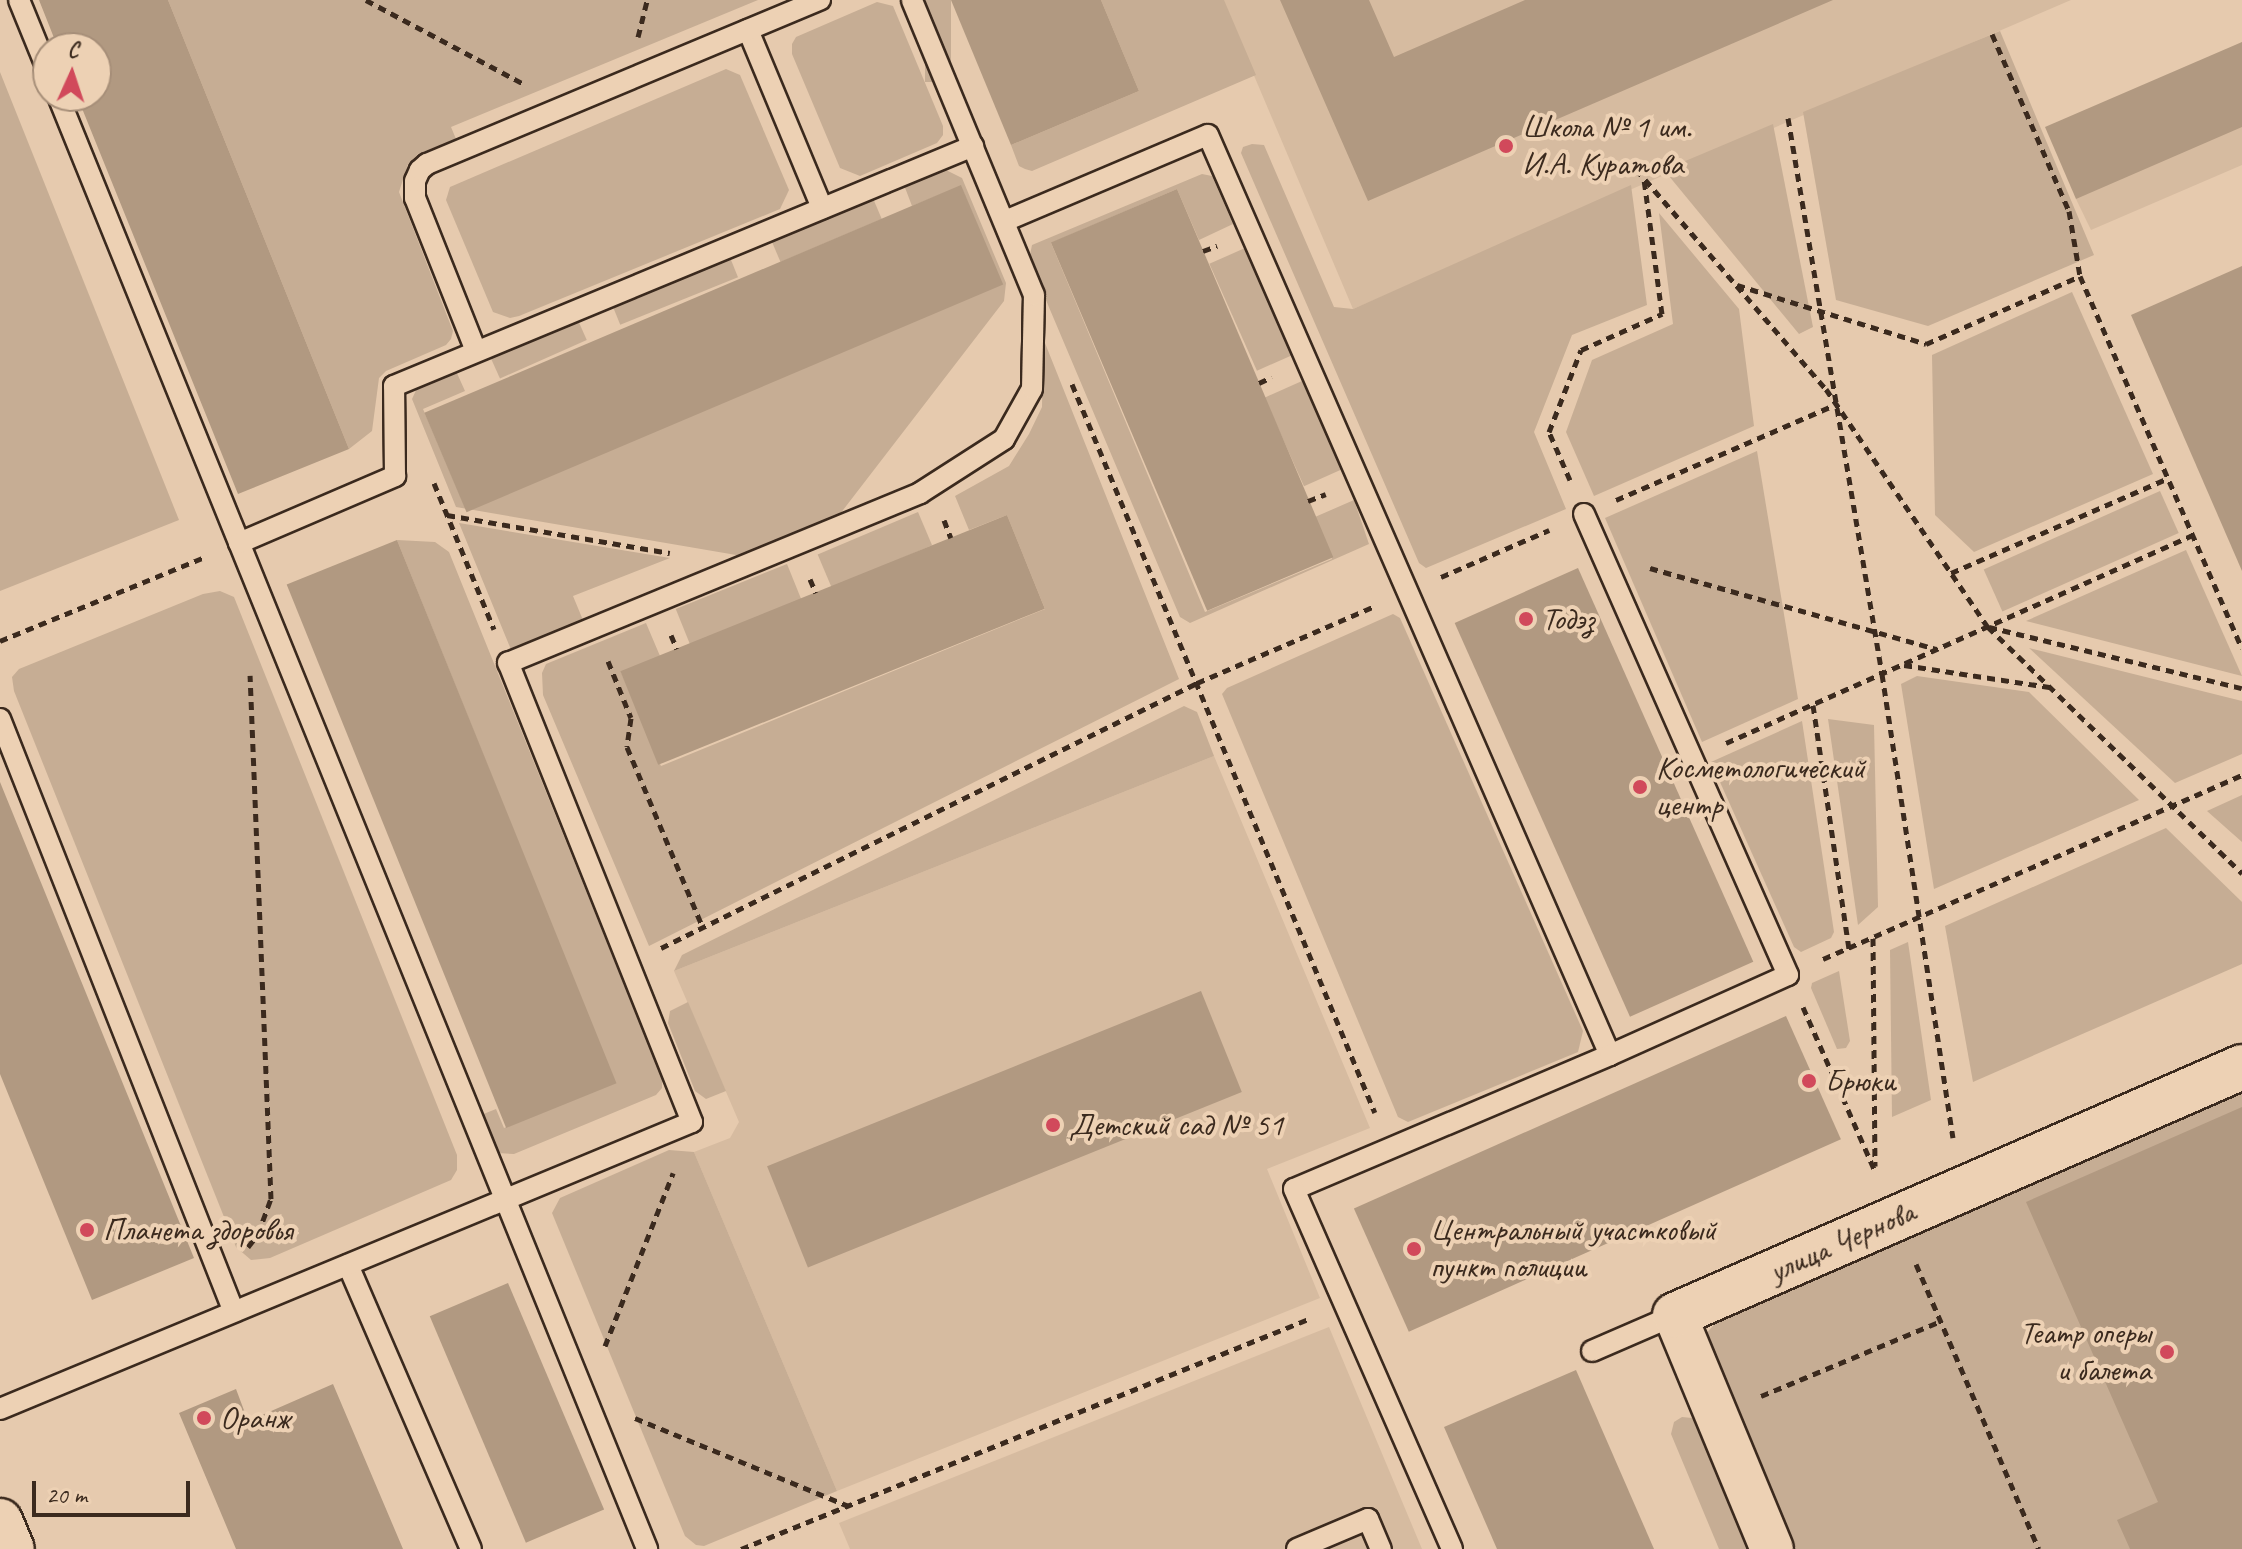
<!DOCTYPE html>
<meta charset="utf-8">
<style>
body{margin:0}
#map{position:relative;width:2242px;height:1549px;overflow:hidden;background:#e6caae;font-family:Caveat,sans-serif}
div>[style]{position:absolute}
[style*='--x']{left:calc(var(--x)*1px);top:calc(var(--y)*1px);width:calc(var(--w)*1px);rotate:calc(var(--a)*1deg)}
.built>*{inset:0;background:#d6bba0}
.green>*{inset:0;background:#c6ad94;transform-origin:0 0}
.building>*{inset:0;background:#b19981;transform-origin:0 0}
.path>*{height:5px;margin-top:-2.5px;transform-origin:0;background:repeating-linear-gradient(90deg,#3b2a1e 0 8px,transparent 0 14px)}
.roads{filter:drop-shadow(2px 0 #3b2a1e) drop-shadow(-2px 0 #3b2a1e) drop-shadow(0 2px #3b2a1e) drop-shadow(0 -2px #3b2a1e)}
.lane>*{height:20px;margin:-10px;padding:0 10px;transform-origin:10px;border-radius:10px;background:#edd1b4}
.street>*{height:42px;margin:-21px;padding:0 21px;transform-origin:21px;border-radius:21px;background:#edd1b4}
.secondary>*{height:44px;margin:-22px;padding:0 22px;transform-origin:22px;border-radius:22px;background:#edd1b4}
.primary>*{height:44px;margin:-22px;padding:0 22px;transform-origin:22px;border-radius:22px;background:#edd1b4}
.dots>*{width:22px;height:22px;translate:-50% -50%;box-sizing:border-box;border:4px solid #edd1b4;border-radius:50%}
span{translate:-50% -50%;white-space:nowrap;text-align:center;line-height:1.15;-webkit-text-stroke:8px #edd1b4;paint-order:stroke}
.poi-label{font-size:32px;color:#3b2a1e}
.left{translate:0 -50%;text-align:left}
.right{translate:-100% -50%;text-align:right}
.street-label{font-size:32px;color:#3b2a1e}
.north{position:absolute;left:32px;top:32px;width:80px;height:80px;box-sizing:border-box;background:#edd1b4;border:2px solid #a68e78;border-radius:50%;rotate:3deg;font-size:22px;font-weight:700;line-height:32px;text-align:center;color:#3b2a1e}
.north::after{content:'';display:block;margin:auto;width:28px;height:36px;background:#d1495b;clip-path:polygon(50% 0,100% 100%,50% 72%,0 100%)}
.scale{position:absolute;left:32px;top:1481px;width:158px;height:36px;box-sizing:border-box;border:4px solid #3b2a1e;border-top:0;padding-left:10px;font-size:24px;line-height:28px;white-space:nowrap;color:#3b2a1e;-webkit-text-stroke:6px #edd1b4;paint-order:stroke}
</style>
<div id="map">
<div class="built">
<div style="clip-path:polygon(1222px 0,2071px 0,1353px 309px)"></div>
<div style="clip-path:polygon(2242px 42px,2242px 165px,2091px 230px,2076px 199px)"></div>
<div style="clip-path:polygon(1214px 756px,1370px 1128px,1267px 1169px,1320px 1298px,837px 1491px,694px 1152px,730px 1138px,739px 1122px,674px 971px)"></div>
<div style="clip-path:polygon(1329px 1327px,1422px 1549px,850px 1549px,839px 1523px)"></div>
</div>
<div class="green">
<div style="clip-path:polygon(168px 0,758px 0,451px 127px,456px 139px,418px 154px,408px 164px,399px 192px,453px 331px,451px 339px,446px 345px,386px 371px,379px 378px,372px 431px,349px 449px)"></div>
<div style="left:925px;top:0;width:26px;height:82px"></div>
<div style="clip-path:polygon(1101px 0,1224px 0,1256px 75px,1032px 171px,1025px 169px,1019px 166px,1011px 145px,1139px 91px)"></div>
<div style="clip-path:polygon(877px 2px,893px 6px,943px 126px,943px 135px,937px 143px,860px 176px,840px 168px,792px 54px,792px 44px,796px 37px)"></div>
<div style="clip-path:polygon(2000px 31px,2094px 255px,1928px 326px,1836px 300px,1803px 112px)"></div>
<div style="clip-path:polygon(726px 69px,740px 75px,789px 190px,780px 209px,519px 316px,510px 318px,493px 312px,446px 200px,450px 187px)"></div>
<div style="clip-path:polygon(0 72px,179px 520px,0 591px)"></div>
<div style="clip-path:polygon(1773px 124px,1813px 327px,1799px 334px,1664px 170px)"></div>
<div style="clip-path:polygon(1252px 144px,1264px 145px,1334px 307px,1353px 309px,1631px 185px,1647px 305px,1572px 335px,1534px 432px,1566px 509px,1426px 568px,1419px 563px,1241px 153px,1243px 147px)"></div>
<div style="clip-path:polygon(944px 169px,962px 178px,1006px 283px,1004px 301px,840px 514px,742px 556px,456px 507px,412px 399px,418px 386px,456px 371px,465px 391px,423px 409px,465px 507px,1002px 284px,961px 186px,912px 206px,904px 185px)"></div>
<div style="clip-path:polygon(1202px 174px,1212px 176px,1233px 224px,1199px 240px,1177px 189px,1051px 243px,1205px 612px,1332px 559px,1315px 517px,1354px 500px,1369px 544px,1190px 623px,1180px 617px,1029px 260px,1032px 245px)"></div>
<div style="left:872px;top:196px;width:25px;height:110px;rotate:67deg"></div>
<div style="clip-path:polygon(1659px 213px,1739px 309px,1754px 426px,1594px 496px,1566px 432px,1592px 360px,1673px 324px)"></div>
<div style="left:1245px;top:248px;width:117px;height:39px;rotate:66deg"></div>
<div style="left:729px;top:255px;width:24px;height:127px;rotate:68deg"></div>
<div style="clip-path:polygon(2072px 292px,2153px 474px,1974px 552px,1935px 515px,1932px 355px)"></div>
<div style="left:577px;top:318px;width:24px;height:95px;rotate:66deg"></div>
<div style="clip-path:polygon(1043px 338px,1179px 679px,649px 946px,543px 695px,542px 673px,546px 664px,646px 623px,660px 656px,621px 672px,661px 766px,1045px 609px,1007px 515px,969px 530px,955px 496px,1009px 466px,1029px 434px,1042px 407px)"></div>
<div style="left:1302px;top:381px;width:97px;height:41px;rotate:66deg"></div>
<div style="clip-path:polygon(1757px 451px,1798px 699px,1702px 742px,1605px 518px)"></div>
<div style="left:2160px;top:491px;width:46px;height:193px;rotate:66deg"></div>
<div style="left:918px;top:512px;width:36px;height:109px;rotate:67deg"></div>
<div style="clip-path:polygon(459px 523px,670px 558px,573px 596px,585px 625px,512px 652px)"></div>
<div style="clip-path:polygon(397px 540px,435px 542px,449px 552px,662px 1079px,662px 1088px,656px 1095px,514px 1154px,498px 1153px,481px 1115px,496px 1109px,504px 1128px,615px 1083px)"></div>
<div style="clip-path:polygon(2186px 550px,2242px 676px,2026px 621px)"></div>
<div style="left:787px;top:564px;width:38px;height:120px;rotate:68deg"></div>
<div style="clip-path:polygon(220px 591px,234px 597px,457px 1155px,457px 1170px,451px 1180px,270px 1258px,251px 1260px,236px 1247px,14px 691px,12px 677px,19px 669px,203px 594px)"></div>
<div style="clip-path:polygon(1393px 614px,1400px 618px,1583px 1031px,1578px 1052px,1408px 1122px,1398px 1117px,1222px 694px,1227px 688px)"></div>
<div style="clip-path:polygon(2029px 648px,2242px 701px,2242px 754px,2175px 783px)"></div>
<div style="clip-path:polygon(1917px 676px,2029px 692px,2139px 800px,1934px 889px,1901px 684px)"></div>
<div style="clip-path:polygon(1184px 706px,1197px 712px,1214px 756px,674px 971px,682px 955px)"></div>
<div style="clip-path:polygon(1828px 719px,1874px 725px,1878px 907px,1858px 925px)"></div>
<div style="clip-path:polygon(1802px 721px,1834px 932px,1831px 938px,1801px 952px,1794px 947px,1711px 762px)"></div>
<div style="clip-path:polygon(2242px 795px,2242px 842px,2207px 811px)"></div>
<div style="clip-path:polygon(2166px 828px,2242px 902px,2242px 964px,1973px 1082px,1945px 926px)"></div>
<div style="clip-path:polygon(1908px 942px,1931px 1100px,1892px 1117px,1890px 950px)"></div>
<div style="clip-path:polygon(1839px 971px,1850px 1041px,1846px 1048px,1837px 1049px,1811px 988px,1812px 983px)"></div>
<div style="clip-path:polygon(688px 1002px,726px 1091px,706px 1099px,695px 1091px,668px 1023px,670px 1011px)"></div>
<div style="clip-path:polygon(2242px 1090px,2242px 1549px,1796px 1549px,1704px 1336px,1727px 1310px)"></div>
<div style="clip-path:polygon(669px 1150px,694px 1152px,837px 1491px,704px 1546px,696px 1545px,685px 1536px,552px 1213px,560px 1198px)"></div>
<div style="clip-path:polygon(1682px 1417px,1692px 1418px,1699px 1427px,1751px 1549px,1719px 1549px,1671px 1434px,1674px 1422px)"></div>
</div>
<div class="building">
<div style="clip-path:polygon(39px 0,168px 0,349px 449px,238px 494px,77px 96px,96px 96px,96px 48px,58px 48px)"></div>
<div style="clip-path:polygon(951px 0,1101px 0,1139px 91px,1011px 145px)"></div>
<div style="clip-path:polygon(1280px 0,1369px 0,1394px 57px,1525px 0,1833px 0,1368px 201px)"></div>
<div style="clip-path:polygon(2242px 42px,2242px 127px,2076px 199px,2045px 127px)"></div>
<div style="left:961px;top:185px;width:108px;height:583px;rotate:67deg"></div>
<div style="left:1177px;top:189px;width:400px;height:137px;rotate:67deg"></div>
<div style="clip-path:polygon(2242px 266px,2242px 571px,2131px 315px)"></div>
<div style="left:1007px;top:515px;width:101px;height:417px;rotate:68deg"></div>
<div style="left:397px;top:540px;width:586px;height:119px;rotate:68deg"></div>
<div style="left:1578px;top:568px;width:431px;height:135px;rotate:66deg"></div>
<div style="clip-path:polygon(0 782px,194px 1258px,92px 1300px,0 1074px)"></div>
<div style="left:1201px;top:991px;width:109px;height:468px;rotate:68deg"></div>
<div style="left:1786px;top:1016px;width:135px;height:473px;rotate:66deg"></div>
<div style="clip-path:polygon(2242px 1107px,2242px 1549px,2130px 1549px,2117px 1520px,2158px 1502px,2026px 1202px)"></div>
<div style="left:508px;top:1283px;width:246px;height:85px;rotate:67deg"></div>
<div style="clip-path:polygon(1576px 1370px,1654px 1549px,1497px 1549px,1444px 1427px)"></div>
<div style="clip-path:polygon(333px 1384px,403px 1549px,236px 1549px,179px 1413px,236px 1389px,248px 1421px)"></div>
</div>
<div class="path">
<div style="--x:366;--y:0;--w:177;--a:28"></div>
<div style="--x:1992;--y:34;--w:193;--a:66.5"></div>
<div style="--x:2069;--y:211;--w:66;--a:80.4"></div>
<div style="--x:2080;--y:276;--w:406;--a:66.5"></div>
<div style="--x:638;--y:37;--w:38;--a:-76"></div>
<div style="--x:1788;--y:118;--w:564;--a:80.4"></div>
<div style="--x:1882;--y:674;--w:469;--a:81.3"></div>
<div style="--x:1636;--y:169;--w:291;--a:49.2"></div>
<div style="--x:1826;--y:389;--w:288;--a:55.8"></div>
<div style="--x:1988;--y:627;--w:354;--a:44.1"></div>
<div style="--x:1203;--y:251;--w:15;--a:-20"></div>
<div style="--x:1737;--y:285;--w:198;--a:17.3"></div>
<div style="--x:1926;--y:344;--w:168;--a:-23.8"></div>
<div style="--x:1259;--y:383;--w:14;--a:-25"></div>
<div style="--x:1072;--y:384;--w:789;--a:67.43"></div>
<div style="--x:1570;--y:480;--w:52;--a:-113.6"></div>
<div style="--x:1549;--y:432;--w:88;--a:-68.7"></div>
<div style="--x:1581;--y:350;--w:89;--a:-24"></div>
<div style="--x:1662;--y:314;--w:136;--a:-97.6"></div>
<div style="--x:434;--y:483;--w:158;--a:67.7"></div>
<div style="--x:1616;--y:500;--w:241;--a:-23.5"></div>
<div style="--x:1308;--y:501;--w:19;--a:-21"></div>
<div style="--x:447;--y:515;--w:226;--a:9.7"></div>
<div style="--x:944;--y:520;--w:19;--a:69"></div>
<div style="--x:1650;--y:568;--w:298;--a:15.8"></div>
<div style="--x:1951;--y:573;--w:237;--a:-23.6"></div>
<div style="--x:1441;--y:577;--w:118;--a:-23.5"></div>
<div style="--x:810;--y:579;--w:15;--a:67"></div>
<div style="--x:1989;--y:627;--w:260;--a:13.6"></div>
<div style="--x:671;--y:635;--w:15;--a:67"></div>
<div style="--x:0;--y:641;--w:222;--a:-22.3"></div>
<div style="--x:608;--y:661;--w:61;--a:68"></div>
<div style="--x:631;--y:718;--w:29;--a:98"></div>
<div style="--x:627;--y:747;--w:196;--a:67.2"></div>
<div style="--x:1904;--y:665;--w:147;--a:8.6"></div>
<div style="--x:1813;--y:705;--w:246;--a:81.6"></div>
<div style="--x:1726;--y:743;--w:511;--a:-24.01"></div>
<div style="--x:1873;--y:938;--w:228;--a:89.5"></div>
<div style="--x:661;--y:948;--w:598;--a:-26.31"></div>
<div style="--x:1197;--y:683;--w:192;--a:-23.4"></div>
<div style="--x:1823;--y:959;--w:458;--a:-23.7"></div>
<div style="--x:1803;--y:1007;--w:179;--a:66.3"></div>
<div style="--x:248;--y:1247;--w:16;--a:-52"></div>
<div style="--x:258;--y:1234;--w:37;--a:-70"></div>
<div style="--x:271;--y:1199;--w:524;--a:-92.29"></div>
<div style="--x:1916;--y:1264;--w:310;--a:66.7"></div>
<div style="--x:605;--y:1346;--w:186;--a:-68.5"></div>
<div style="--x:1761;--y:1396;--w:195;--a:-22.6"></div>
<div style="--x:635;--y:1418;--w:230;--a:22.4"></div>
<div style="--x:741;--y:1549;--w:615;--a:-22.06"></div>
</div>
<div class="roads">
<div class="lane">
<div style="--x:19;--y:0;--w:77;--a:67.8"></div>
<div style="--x:748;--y:30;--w:193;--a:67.4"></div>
<div style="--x:58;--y:96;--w:1568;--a:67.93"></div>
<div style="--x:1005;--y:221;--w:220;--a:-23"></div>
<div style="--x:1208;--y:135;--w:1004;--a:66.4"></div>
<div style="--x:1610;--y:1055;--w:343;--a:157"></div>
<div style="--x:1294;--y:1189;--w:393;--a:66.3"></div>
<div style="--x:476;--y:351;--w:165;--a:-111.7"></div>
<div style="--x:415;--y:198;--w:17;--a:-90"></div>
<div style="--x:415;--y:181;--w:12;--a:-66"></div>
<div style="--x:420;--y:170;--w:9;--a:-41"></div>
<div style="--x:427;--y:164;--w:426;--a:-22.7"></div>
<div style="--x:1584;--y:514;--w:504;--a:66.13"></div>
<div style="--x:1788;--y:975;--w:195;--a:155.8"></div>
<div style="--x:239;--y:543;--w:170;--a:-23.2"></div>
<div style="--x:395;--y:476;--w:90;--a:-90.6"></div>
<div style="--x:394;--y:386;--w:627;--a:-22.51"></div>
<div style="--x:0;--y:719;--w:637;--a:68.47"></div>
<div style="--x:348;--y:1265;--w:309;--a:66.6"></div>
<div style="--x:1592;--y:1351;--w:90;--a:-23.4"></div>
<div style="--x:0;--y:1409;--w:749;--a:-22.53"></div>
<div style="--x:692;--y:1122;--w:495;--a:-111.8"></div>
<div style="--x:508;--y:663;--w:446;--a:-22.4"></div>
<div style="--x:920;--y:493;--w:100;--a:-32.7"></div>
<div style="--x:1004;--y:439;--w:57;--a:-60.8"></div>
<div style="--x:1032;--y:389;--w:94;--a:-88.8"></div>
<div style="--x:1034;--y:295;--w:319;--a:-112.5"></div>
<div style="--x:1297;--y:1549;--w:77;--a:-22.9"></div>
<div style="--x:1368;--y:1519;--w:33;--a:67"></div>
</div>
<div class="street">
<div style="--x:1675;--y:1315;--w:253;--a:67.5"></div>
</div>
<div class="secondary">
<div style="--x:1675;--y:1315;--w:619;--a:-23.62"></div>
</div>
<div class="primary">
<div style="--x:0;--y:1521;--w:30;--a:67"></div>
</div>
</div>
<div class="dots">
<div style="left:1506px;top:146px;background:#d1495b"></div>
<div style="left:1526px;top:619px;background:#d1495b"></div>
<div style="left:1640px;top:787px;background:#d1495b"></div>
<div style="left:1809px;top:1081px;background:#d1495b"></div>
<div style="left:1053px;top:1125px;background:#d1495b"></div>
<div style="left:87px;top:1230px;background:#d1495b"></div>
<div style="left:1414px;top:1249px;background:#d1495b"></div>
<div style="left:2167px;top:1352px;background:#d1495b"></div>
<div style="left:204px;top:1418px;background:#d1495b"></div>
</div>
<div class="poi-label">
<span class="left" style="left:1522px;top:146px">Школа № 1 им.<br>И.А. Куратова</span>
<span class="left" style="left:1542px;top:619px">Тодэз</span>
<span class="left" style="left:1656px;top:787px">Косметологический<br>центр</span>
<span class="left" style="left:1825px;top:1081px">Брюки</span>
<span class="left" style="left:1069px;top:1125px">Детский сад № 51</span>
<span class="left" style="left:103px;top:1230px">Планета здоровья</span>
<span class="left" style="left:1430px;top:1249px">Центральный участковый<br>пункт полиции</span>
<span class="right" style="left:2151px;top:1352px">Театр оперы<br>и балета</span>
<span class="left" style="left:220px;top:1418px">Оранж</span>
</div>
<div class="street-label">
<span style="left:1842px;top:1242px;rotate:-24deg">улица Чернова</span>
</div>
<div class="north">С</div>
<div class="scale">20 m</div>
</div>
